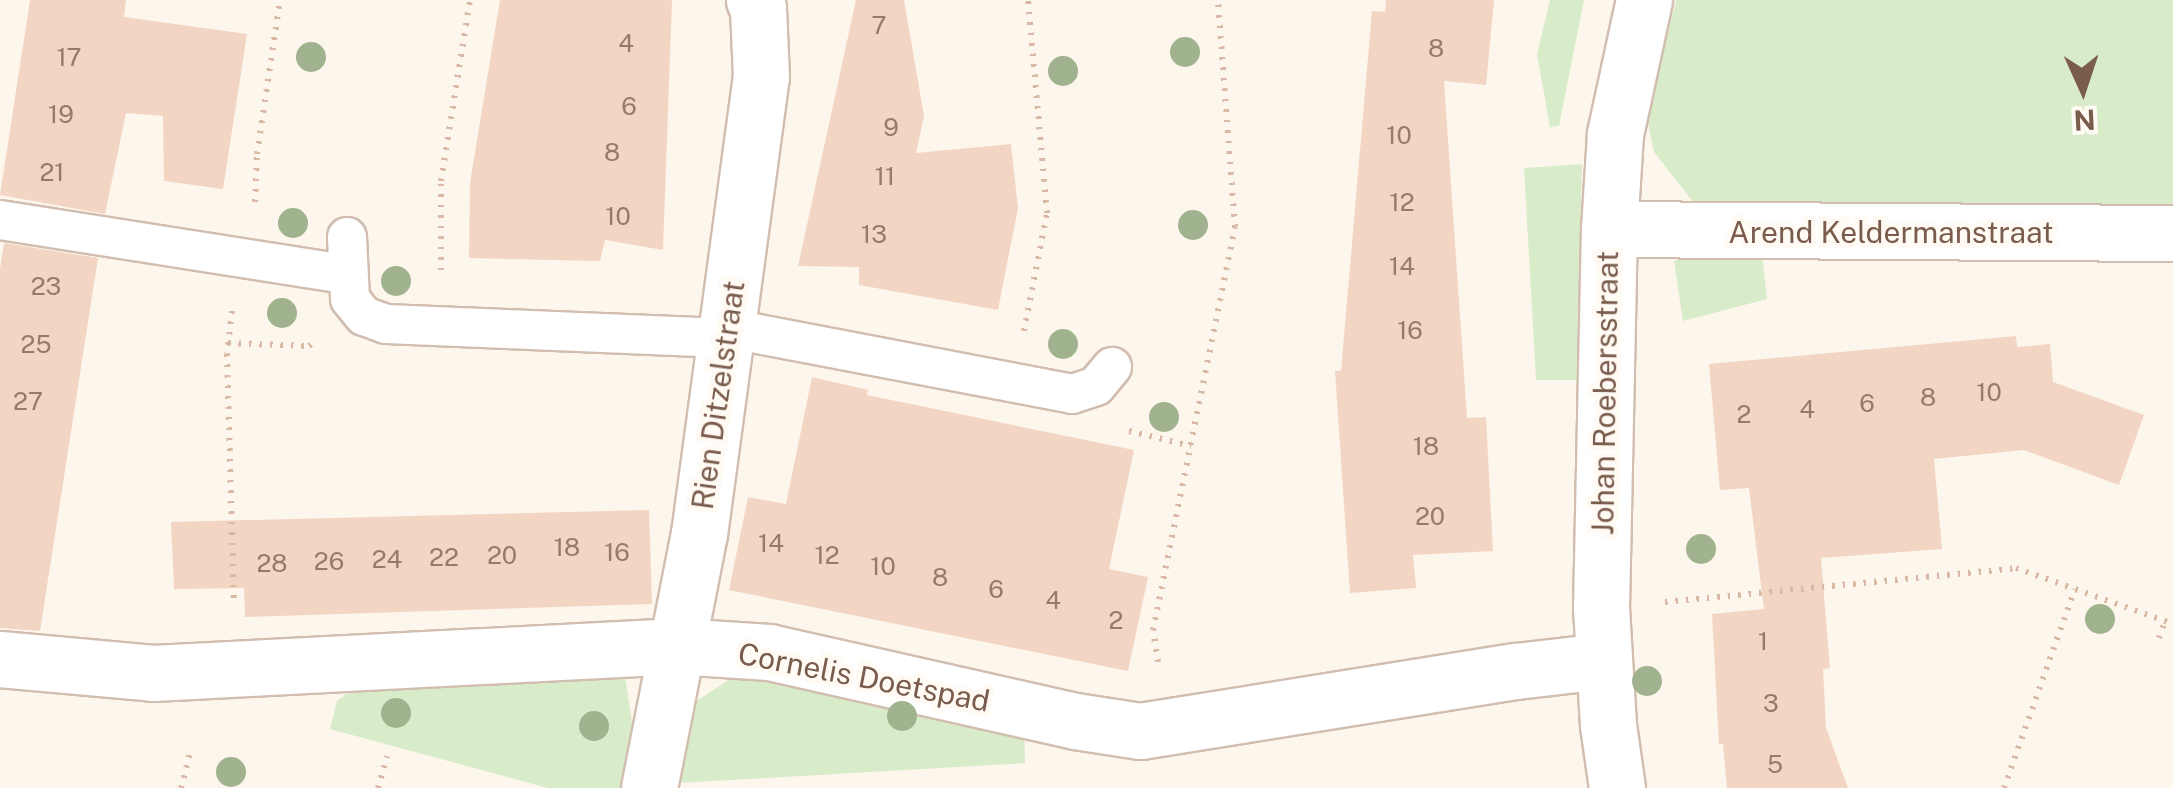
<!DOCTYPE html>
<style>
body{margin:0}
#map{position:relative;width:2173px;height:788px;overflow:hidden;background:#fdf6ec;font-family:"Public Sans",sans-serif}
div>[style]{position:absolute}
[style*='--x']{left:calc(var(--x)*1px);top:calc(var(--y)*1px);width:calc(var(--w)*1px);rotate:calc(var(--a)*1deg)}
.green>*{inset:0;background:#d8ecc9}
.building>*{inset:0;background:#f3d5c3}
.path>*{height:6px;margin-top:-3px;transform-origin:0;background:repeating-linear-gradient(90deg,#d9b8a5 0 2.5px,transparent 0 10.5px)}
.roads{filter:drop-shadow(2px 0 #d1beb0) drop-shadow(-2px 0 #d1beb0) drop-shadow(0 2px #d1beb0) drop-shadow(0 -2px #d1beb0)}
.service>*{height:38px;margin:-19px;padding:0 19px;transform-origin:19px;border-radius:19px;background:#fff}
.minor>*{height:55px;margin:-27.5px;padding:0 27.5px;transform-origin:27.5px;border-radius:27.5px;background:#fff}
.trees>*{width:30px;height:30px;margin:-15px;border-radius:50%;background:#a0b28e}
span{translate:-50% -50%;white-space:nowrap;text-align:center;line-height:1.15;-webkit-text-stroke:10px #fffaf3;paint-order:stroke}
.number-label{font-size:25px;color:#987a6a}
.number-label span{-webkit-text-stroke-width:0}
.street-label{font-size:30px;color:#7a5c4d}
.north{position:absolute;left:2033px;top:40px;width:100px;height:100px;-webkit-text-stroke:8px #fffaf3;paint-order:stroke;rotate:177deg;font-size:28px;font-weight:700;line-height:40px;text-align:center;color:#7a5c4d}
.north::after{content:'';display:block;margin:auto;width:35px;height:45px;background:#7a5c4d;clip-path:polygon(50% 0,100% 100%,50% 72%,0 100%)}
</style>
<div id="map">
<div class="green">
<div style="clip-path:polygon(1550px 0,1584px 0,1559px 126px,1550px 127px,1537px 54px)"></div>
<div style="clip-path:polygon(1676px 0,2173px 0,2173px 213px,1698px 208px,1654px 152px,1647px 118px)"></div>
<div style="clip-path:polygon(1582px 164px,1577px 380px,1536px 380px,1524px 168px)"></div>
<div style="clip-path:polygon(1696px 255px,1762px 255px,1767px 299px,1683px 321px,1674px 261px)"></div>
<div style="clip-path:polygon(624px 669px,639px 770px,634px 788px,548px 788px,330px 729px,337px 701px,370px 676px)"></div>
<div style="clip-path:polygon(745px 669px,1024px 726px,1025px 763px,678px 783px,695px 702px)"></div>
</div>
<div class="building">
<div style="clip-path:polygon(30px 0,126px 0,124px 17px,247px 34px,223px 189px,164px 181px,163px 116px,126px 113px,105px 214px,0 195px)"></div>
<div style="clip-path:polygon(500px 0,672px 0,663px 250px,605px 240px,600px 261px,469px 258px,470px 183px)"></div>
<div style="clip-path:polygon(856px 0,904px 0,924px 116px,916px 153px,1011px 144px,1018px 208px,998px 310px,859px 285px,859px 267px,798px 266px)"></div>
<div style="clip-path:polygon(1386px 0,1494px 0,1486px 85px,1444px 81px,1467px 418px,1486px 417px,1493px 551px,1413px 555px,1416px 588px,1350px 593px,1335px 371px,1341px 371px,1372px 11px,1385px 12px)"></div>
<div style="clip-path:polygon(4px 243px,98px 258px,40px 631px,0 628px,0 269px)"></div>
<div style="clip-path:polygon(2016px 336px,2017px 347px,2050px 344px,2053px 382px,2144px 415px,2119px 485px,2024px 450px,1934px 459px,1942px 549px,1821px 558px,1830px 668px,1823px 669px,1826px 728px,1848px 788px,1727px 788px,1723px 744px,1719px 744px,1712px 614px,1764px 609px,1749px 488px,1720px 490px,1709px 364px)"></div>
<div style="clip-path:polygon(812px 377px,868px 390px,867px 395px,1134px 450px,1109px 569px,1148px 577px,1128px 671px,729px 590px,748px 497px,786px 504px)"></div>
<div style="clip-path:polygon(649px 510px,652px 604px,245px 617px,244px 588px,174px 589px,171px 522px)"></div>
</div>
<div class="path">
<div style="--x:255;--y:202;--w:48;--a:-87.6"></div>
<div style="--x:257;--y:154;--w:156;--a:-81.5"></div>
<div style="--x:441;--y:270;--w:89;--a:-90"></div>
<div style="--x:441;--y:181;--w:183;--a:-80.9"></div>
<div style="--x:232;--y:311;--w:43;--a:96.6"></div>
<div style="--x:227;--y:354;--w:249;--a:88.4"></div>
<div style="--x:1024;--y:331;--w:120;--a:-79"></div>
<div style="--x:1047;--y:213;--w:214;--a:-95.1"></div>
<div style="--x:228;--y:343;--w:81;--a:2.1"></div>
<div style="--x:309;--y:346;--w:8;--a:-40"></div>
<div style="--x:1129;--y:431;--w:64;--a:13.6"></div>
<div style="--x:1665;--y:602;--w:353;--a:-5.5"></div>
<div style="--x:2016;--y:568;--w:167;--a:19.6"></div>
<div style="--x:2159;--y:638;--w:18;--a:-71"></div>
<div style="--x:1158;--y:662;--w:32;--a:-99"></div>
<div style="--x:1153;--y:630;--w:411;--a:-78.5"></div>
<div style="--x:1235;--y:227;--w:228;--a:-94.3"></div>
<div style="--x:181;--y:788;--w:40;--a:-75.6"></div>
<div style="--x:378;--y:788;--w:33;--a:-74"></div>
<div style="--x:2004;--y:788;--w:211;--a:-70.4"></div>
</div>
<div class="roads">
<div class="service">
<div style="--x:0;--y:220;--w:350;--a:8.9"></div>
<div style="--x:347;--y:237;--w:62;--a:87.2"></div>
<div style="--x:350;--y:299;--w:22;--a:51"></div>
<div style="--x:364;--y:316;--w:23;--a:20"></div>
<div style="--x:386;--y:324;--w:313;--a:2.4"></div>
<div style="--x:699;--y:337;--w:54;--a:-4.2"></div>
<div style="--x:753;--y:333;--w:325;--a:10.8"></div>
<div style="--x:1072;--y:394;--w:25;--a:-18"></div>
<div style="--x:1096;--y:386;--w:25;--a:-50"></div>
</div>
<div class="minor">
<div style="--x:1609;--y:229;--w:564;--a:0.41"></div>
<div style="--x:0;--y:659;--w:154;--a:5.2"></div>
<div style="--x:153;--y:673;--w:525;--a:-2.95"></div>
<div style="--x:677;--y:646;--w:92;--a:3.7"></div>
<div style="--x:769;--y:652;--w:314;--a:12.7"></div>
<div style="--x:1075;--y:721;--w:66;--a:8.7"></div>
<div style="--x:1140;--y:731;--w:381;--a:-9.1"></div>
<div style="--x:1516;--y:671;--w:87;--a:-6.6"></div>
<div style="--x:649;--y:788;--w:259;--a:-78.9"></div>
<div style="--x:699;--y:534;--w:461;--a:-82.3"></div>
<div style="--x:761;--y:77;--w:69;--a:-92.5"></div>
<div style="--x:758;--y:8;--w:9;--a:-117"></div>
<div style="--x:1617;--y:788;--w:64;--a:-98.1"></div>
<div style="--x:1608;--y:725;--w:117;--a:-93.4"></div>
<div style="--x:1601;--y:608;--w:379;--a:-88.8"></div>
<div style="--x:1609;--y:229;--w:95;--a:-86.4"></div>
<div style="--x:1615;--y:134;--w:137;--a:-77.8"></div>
</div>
</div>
<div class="trees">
<div style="left:1185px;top:52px"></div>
<div style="left:311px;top:57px"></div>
<div style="left:1063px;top:71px"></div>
<div style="left:293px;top:223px"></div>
<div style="left:1193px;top:225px"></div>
<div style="left:396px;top:281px"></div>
<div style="left:282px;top:313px"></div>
<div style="left:1063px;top:344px"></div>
<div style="left:1164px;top:417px"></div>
<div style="left:1701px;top:549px"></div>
<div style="left:2100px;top:619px"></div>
<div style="left:1647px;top:681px"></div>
<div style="left:396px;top:713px"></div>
<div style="left:902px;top:716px"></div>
<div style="left:594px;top:726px"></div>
<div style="left:231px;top:772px"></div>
</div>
<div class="number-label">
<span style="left:879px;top:25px">7</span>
<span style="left:626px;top:43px">4</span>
<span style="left:1436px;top:48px">8</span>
<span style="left:69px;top:57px">17</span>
<span style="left:629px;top:106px">6</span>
<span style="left:61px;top:114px">19</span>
<span style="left:891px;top:127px">9</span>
<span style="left:1399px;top:135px">10</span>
<span style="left:612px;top:152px">8</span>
<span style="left:52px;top:172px">21</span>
<span style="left:885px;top:176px">11</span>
<span style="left:1402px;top:202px">12</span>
<span style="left:618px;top:216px">10</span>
<span style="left:874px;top:234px">13</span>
<span style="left:1402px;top:266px">14</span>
<span style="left:46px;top:286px">23</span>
<span style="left:1410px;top:330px">16</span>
<span style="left:36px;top:344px">25</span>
<span style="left:1989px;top:392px">10</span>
<span style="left:1928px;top:397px">8</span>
<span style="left:28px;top:401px">27</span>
<span style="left:1867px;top:403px">6</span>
<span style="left:1807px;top:409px">4</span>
<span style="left:1744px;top:414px">2</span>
<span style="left:1426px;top:446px">18</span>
<span style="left:1430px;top:516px">20</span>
<span style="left:771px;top:543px">14</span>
<span style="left:567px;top:547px">18</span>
<span style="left:617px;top:552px">16</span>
<span style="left:502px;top:555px">20</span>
<span style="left:827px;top:555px">12</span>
<span style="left:444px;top:557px">22</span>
<span style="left:387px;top:559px">24</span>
<span style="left:329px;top:561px">26</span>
<span style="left:272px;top:563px">28</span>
<span style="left:883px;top:566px">10</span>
<span style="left:940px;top:577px">8</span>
<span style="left:996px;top:589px">6</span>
<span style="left:1053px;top:600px">4</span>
<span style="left:1116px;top:620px">2</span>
<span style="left:1763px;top:641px">1</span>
<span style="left:1771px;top:703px">3</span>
<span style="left:1775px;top:764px">5</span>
</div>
<div class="street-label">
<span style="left:1891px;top:232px">Arend Keldermanstraat</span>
<span style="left:1605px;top:393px;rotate:-89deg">Johan Roebersstraat</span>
<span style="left:718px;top:395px;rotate:-82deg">Rien Ditzelstraat</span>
<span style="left:864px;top:677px;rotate:11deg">Cornelis Doetspad</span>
</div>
<div class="north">N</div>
</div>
